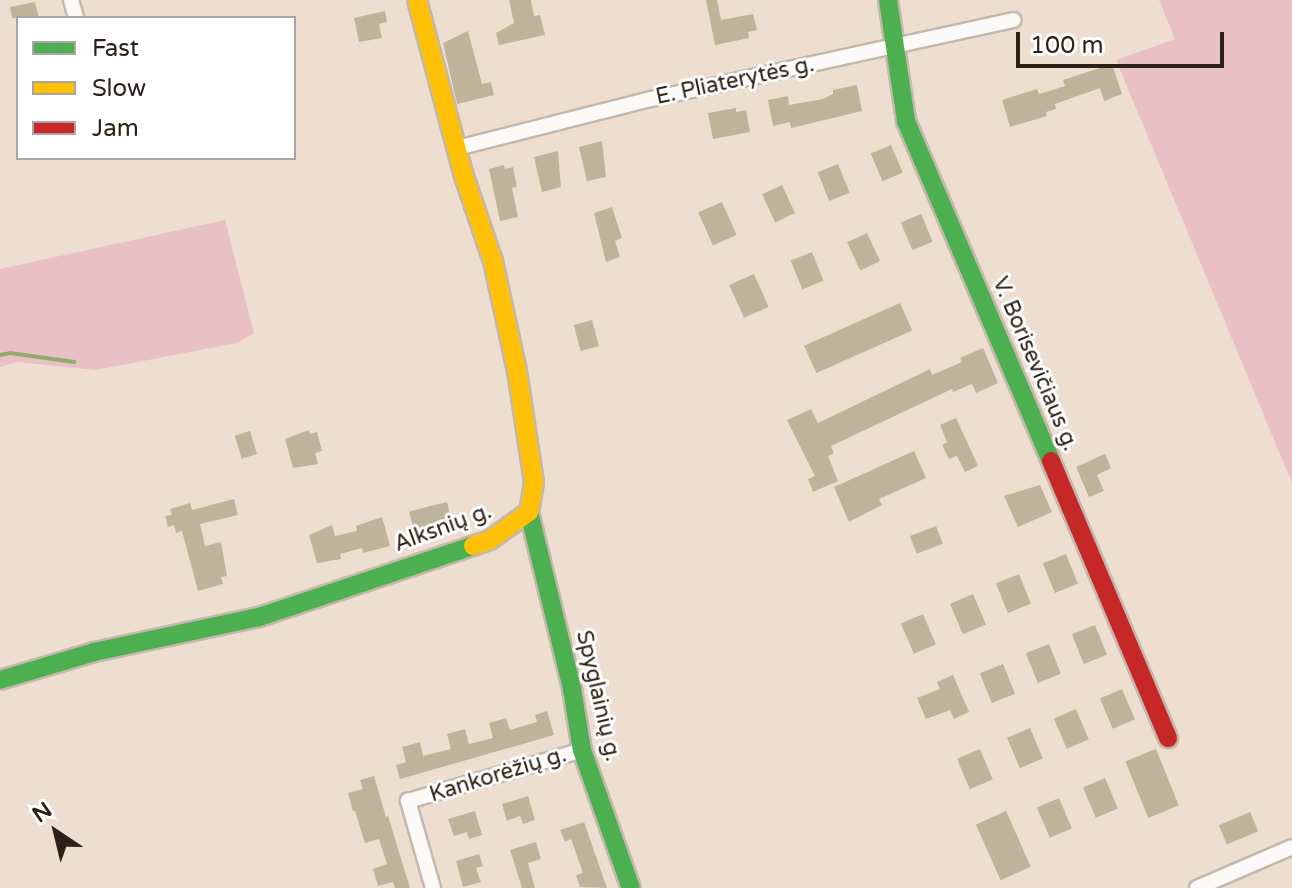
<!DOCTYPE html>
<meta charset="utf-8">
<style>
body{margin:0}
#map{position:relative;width:1292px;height:888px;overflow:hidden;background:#eeded0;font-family:"Varela Round",sans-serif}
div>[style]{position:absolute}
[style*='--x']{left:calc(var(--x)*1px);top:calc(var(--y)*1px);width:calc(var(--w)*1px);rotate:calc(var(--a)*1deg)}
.green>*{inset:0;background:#e9c0c6}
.stream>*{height:4px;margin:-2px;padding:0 2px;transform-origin:2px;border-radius:2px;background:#92ab6a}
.building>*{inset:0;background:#bfb49a;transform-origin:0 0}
.roads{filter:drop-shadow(2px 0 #c4b8ac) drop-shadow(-2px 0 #c4b8ac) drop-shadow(0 2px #c4b8ac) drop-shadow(0 -2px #c4b8ac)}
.street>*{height:14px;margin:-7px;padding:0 7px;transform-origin:7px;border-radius:7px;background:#fcfaf8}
.fast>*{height:18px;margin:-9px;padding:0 9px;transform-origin:9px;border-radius:9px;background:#4caf50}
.slow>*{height:18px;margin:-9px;padding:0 9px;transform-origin:9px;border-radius:9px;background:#ffc107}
.jam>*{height:18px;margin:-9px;padding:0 9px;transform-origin:9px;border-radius:9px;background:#c62828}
span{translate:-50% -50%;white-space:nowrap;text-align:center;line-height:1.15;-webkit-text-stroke:6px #fff;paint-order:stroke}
.street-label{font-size:22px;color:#2c2117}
.legend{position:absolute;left:16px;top:16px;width:280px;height:144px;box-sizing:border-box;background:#fff;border:2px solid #aba6a2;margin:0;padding:10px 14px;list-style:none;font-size:24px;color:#2c2117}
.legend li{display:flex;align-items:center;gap:16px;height:40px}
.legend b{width:40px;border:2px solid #aba6a2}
.north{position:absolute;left:16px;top:792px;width:80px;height:80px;-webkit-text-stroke:6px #fff;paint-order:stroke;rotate:325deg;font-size:22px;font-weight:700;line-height:32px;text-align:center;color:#2c2117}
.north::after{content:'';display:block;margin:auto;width:28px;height:36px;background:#2c2117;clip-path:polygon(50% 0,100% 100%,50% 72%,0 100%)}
.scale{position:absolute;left:1016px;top:32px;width:208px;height:36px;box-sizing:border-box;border:4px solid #2c2117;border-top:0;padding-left:10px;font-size:24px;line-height:28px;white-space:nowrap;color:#2c2117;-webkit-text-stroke:6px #fff;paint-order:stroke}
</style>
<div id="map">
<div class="green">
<div style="clip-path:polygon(1159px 0,1292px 0,1292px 483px,1116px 60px,1175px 39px)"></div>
<div style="clip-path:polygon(225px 220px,254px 333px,237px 343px,96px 370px,17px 362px,0 367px,0 269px)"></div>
</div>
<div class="stream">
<div style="--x:0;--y:355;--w:10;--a:-11"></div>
<div style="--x:10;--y:353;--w:65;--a:8"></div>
</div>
<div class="building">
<div style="clip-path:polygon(509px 0,531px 0,534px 16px,540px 15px,545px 35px,499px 45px,496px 33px,514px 23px)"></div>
<div style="clip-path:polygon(706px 0,717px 0,721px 20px,753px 14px,757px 30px,748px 32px,749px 38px,715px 45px)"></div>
<div style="clip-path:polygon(35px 2px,39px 18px,12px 18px,10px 7px)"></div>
<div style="clip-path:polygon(385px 11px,387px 22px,379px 24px,382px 38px,359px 42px,354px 18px)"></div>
<div style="clip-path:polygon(468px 31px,482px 84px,491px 82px,494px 95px,457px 104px,443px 43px)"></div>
<div style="clip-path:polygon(1112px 64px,1122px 94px,1104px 101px,1100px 88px,1055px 104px,1056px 109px,1046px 112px,1047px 116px,1010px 127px,1002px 100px,1037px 89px,1039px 94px,1065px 86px,1063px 80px)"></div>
<div style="clip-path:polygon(857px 85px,862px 111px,791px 128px,790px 122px,773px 126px,768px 100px,788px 96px,789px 105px,823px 99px,833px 94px,833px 90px)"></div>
<div style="clip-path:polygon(736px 108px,736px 112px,746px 110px,750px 132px,713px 139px,708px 113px)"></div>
<div style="clip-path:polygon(602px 141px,606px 177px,587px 181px,579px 147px)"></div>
<div style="left:891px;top:145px;width:30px;height:22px;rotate:67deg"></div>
<div style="clip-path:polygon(558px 151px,561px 187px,542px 192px,534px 157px)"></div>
<div style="left:838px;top:164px;width:31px;height:22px;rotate:68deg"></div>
<div style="clip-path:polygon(504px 165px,505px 169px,513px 167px,517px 187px,512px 188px,518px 217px,500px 221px,489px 169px)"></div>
<div style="left:782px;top:185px;width:31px;height:22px;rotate:65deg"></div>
<div style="left:722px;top:202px;width:36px;height:26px;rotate:66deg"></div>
<div style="clip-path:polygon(612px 207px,622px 238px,615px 241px,620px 257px,606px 262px,594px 213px)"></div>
<div style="left:921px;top:214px;width:30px;height:22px;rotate:67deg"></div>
<div style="left:867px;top:233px;width:31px;height:22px;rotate:65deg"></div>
<div style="left:812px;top:252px;width:31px;height:23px;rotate:68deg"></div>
<div style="left:754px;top:274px;width:36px;height:27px;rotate:66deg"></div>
<div style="left:900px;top:303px;width:30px;height:105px;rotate:66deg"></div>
<div style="left:592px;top:320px;width:27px;height:19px;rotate:75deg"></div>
<div style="clip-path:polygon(983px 348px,998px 383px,976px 393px,972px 384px,953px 392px,952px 389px,831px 446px,834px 453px,828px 456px,838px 481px,813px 492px,808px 479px,815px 476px,787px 420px,811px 409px,818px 423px,930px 369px,932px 375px,962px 362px,960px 358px)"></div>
<div style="clip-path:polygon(956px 418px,978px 466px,965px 472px,957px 456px,949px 459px,942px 445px,947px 442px,940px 425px)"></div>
<div style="clip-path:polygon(309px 430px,310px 434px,317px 432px,322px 451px,315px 453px,318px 464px,293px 468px,285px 439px)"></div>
<div style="left:250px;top:431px;width:24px;height:16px;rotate:73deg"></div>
<div style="clip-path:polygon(914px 451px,926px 478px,879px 499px,882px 505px,849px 522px,834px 487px)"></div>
<div style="clip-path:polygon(1105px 454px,1111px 468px,1097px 475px,1104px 491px,1089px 497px,1076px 467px)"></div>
<div style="clip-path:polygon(1040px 485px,1052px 512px,1018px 527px,1004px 496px)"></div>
<div style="clip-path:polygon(234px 499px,238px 515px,200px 524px,205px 546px,221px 542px,227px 576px,221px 577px,223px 584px,198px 591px,182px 531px,176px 533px,174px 525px,168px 527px,165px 516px,172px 515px,170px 509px,190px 503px,192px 510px)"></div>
<div style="left:447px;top:502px;width:25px;height:39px;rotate:76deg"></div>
<div style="clip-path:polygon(382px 517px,390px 546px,363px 553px,362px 548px,340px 554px,341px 559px,317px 563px,309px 535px,332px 525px,335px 536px,357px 531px,356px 526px)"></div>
<div style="left:936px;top:526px;width:19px;height:28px;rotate:69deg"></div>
<div style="left:1066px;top:554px;width:32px;height:25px;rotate:68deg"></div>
<div style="left:1019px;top:574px;width:32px;height:25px;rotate:68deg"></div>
<div style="left:973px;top:594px;width:33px;height:25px;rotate:67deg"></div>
<div style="left:923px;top:614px;width:33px;height:24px;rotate:67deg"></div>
<div style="left:1095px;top:625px;width:32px;height:25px;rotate:68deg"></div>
<div style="left:1049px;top:644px;width:32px;height:25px;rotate:68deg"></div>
<div style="left:1003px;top:664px;width:32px;height:25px;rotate:68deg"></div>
<div style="clip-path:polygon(953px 675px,969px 712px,954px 719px,950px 710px,926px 719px,917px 698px,940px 689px,937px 682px)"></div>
<div style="left:1122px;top:689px;width:33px;height:24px;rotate:67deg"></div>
<div style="left:1076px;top:709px;width:33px;height:24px;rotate:67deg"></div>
<div style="clip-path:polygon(547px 711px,554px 735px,400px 779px,396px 765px,406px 762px,402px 747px,420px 742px,423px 756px,451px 749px,447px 734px,465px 729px,469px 744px,493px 738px,489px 723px,506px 718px,510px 730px,537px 722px,535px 715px)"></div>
<div style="left:1030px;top:728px;width:33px;height:25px;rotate:67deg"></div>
<div style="left:980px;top:749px;width:33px;height:25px;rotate:67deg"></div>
<div style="left:1156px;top:749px;width:61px;height:33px;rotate:68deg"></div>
<div style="clip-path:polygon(374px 776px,386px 817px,388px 816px,410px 888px,395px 888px,393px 882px,378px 886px,373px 869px,387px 864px,379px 839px,365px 843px,355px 811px,353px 811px,348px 793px,363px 789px,360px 780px)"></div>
<div style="left:1105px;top:778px;width:33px;height:24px;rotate:67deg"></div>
<div style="clip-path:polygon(528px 796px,535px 820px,523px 824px,520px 816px,507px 821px,502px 804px)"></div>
<div style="left:1059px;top:798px;width:33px;height:24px;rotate:67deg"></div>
<div style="clip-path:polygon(475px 811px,482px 835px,469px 839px,467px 832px,454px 836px,448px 819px)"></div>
<div style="left:1006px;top:811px;width:61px;height:33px;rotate:66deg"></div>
<div style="left:1250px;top:812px;width:21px;height:34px;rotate:67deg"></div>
<div style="clip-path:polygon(584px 822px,593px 848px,607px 888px,580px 887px,576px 875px,583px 873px,571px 839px,565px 842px,560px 830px)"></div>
<div style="clip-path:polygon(536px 842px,541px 859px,528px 863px,535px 888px,522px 888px,510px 850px)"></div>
<div style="clip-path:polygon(479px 854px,483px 866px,476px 868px,481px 882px,463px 887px,456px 861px)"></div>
</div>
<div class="roads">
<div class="street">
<div style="--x:71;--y:0;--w:19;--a:74"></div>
<div style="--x:457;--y:148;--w:200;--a:-14.2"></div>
<div style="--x:651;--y:99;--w:371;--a:-12.3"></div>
<div style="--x:433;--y:888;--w:91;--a:-106"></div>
<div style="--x:408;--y:801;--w:181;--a:-16.3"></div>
<div style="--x:1197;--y:888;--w:103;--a:-23.3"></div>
</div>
<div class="fast">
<div style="--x:888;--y:0;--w:122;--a:81.5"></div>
<div style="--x:906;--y:121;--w:370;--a:66.9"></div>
<div style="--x:529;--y:512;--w:182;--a:76.3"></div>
<div style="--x:572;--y:689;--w:62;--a:80.7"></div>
<div style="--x:582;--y:750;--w:146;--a:70.5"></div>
<div style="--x:0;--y:680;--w:98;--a:-16.6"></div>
<div style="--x:94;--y:652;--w:169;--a:-12"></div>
<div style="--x:259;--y:617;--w:225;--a:-18.4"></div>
</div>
<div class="slow">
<div style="--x:417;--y:0;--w:179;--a:75.1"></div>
<div style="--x:463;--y:173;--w:93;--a:71.2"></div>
<div style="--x:493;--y:261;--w:113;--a:77.7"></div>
<div style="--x:517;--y:371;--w:112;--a:81.3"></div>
<div style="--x:534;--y:482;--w:30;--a:99"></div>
<div style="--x:529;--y:512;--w:48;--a:144.3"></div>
<div style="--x:490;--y:540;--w:18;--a:161"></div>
</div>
<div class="jam">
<div style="--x:1051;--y:461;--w:301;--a:67.1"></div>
</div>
</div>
<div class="street-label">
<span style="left:735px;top:81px;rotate:-12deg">E. Pliaterytės g.</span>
<span style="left:1035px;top:364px;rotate:67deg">V. Borisevičiaus g.</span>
<span style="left:443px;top:528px;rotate:-20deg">Alksnių g.</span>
<span style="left:598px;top:696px;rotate:77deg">Spyglainių g.</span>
<span style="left:498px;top:775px;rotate:-17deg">Kankorėžių g.</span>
</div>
<ul class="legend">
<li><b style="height:10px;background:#4caf50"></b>Fast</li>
<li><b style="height:10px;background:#ffc107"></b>Slow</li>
<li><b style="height:10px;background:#c62828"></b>Jam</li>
</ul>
<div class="north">N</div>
<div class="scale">100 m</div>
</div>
